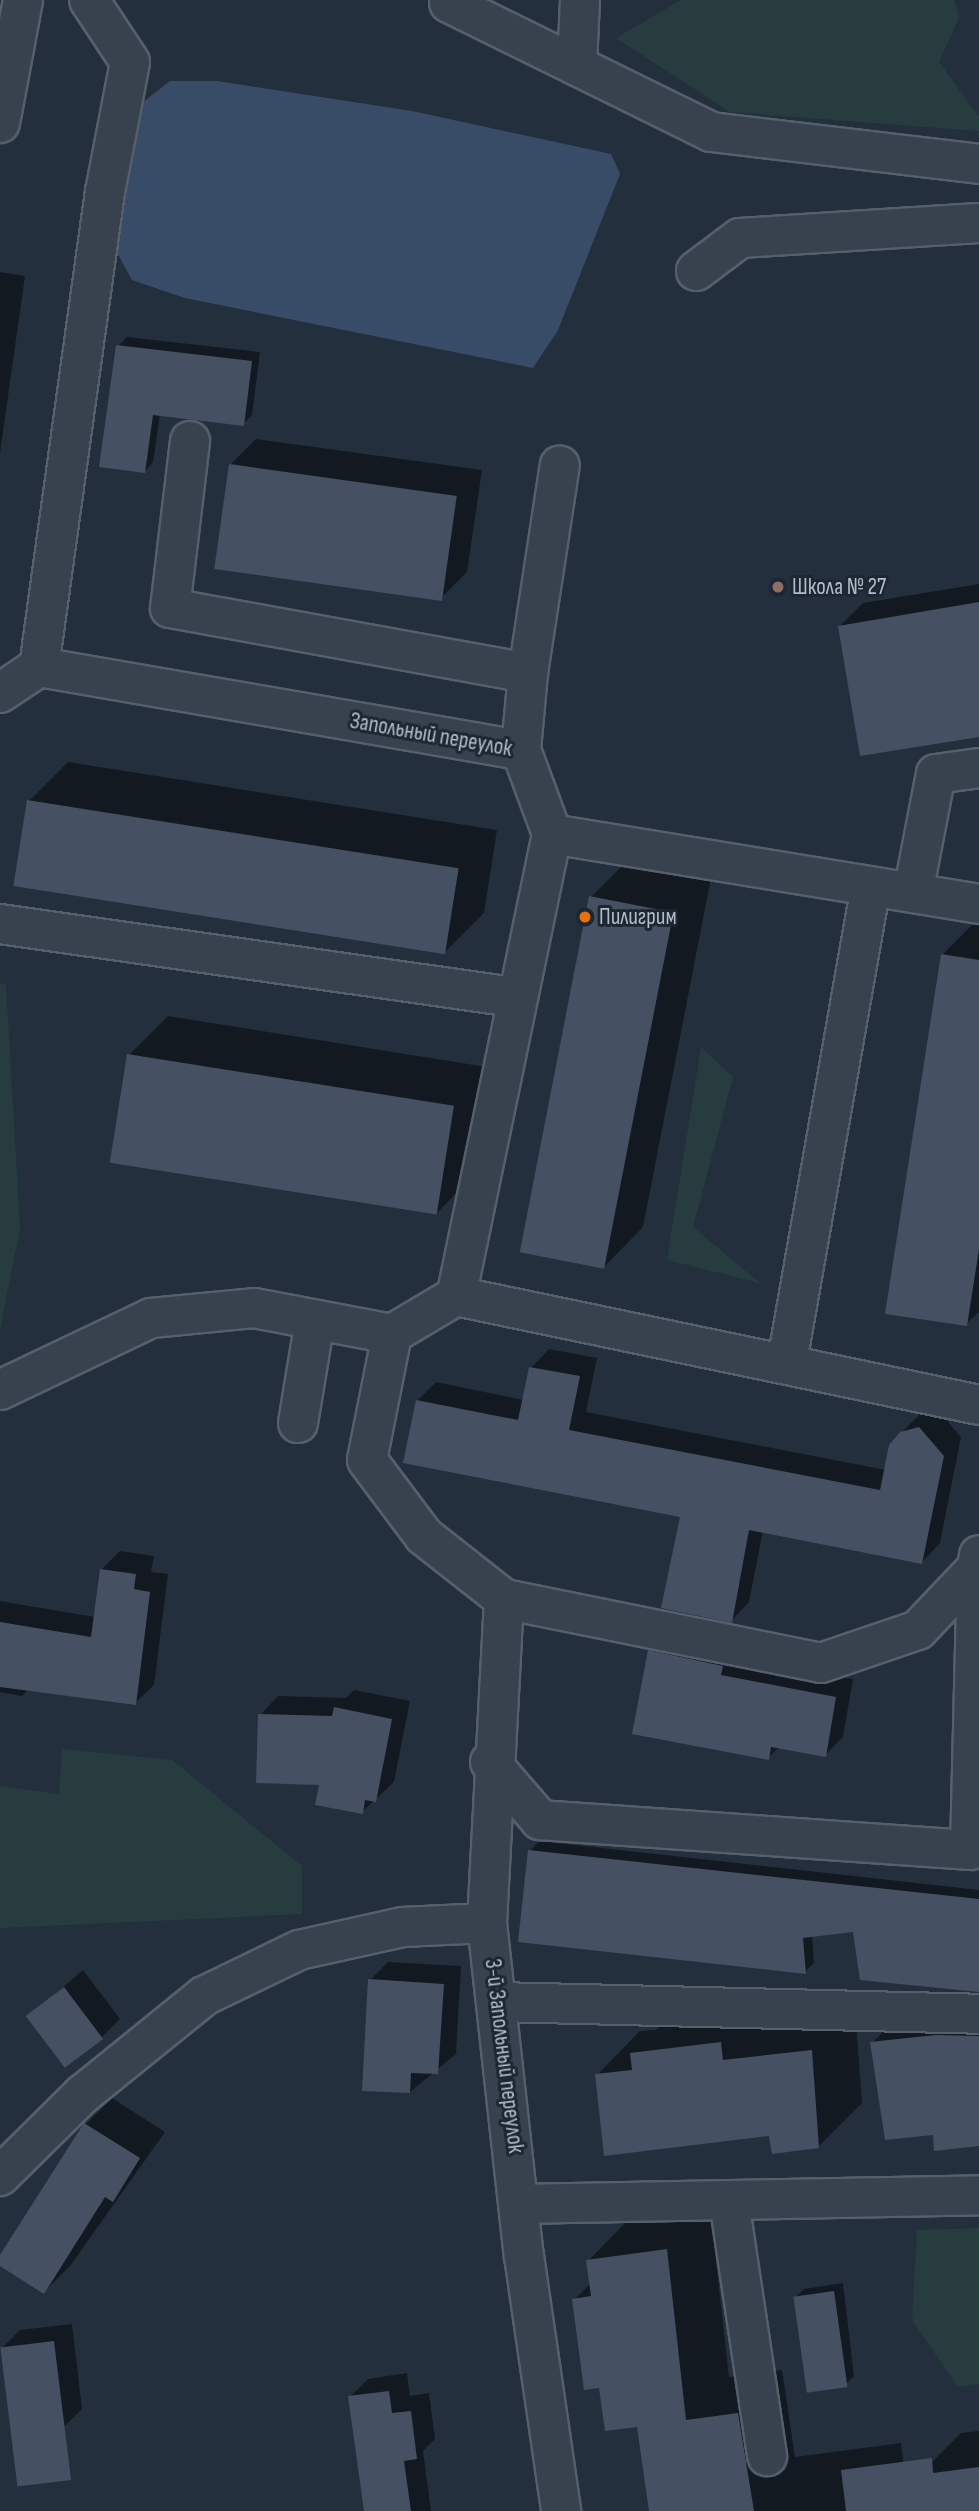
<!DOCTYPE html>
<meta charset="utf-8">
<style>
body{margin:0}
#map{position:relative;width:979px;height:2511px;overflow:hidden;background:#242f3e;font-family:"Sofia Sans Condensed",sans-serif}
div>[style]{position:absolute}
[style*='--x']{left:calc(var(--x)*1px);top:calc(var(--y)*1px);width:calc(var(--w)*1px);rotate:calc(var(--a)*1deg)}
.green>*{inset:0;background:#263c3f}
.water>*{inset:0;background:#394c67}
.shadow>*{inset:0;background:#0007}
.building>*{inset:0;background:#455162;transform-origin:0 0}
.roads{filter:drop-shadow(2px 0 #565f6c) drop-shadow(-2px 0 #565f6c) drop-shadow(0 2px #565f6c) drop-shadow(0 -2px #565f6c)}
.minor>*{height:38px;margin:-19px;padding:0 19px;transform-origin:19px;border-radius:19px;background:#38414e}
.dots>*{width:19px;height:19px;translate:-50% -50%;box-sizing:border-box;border:4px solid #1d2633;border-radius:50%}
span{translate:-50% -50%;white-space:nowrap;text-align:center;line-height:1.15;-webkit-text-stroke:6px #1d2633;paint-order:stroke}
.poi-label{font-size:23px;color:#b4bcc9}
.left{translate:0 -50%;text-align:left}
.street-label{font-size:23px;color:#b4bcc9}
</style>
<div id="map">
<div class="green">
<div style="clip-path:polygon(681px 0,954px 0,959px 18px,939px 62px,979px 117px,979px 131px,730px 112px,616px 38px)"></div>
<div style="clip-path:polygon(0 983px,6px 984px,20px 1229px,0 1330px)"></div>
<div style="clip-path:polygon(701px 1047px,733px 1077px,693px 1227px,760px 1283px,667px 1260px)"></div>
<div style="clip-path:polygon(62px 1749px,172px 1760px,302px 1866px,302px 1914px,0 1928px,0 1786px,59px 1794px)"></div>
<div style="clip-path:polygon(979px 2228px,979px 2384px,958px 2387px,912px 2320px,917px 2230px)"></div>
</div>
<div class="water">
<div style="clip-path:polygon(170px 81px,217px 81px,412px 111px,611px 154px,620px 174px,558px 330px,533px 368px,185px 298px,132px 280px,109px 238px,133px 110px)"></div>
</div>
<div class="shadow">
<div style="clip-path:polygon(0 272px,25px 276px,0 453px)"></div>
<div style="clip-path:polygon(127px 337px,260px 352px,252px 415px,243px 424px,160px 414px,153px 462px,144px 472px,118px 346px)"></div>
<div style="clip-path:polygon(256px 439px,482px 470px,467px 572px,441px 598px,230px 465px)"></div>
<div style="clip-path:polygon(979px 584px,979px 735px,840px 626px,863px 603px)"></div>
<div style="clip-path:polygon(68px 762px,497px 830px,484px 913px,444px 953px,29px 801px)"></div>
<div style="clip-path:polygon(630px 858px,712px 873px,643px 1227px,604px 1267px,591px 897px)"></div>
<div style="clip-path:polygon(979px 918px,979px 1312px,966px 1324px,942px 955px)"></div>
<div style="clip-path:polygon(168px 1016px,493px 1068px,475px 1174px,436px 1214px,129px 1055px)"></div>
<div style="clip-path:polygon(549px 1349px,597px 1358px,586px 1412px,886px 1470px,901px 1433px,920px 1414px,938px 1410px,961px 1437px,940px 1543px,922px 1562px,763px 1531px,749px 1602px,731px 1621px,682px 1516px,417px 1401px,436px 1382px,524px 1400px,531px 1368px)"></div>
<div style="clip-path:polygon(120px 1551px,154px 1556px,151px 1572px,168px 1574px,154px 1685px,135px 1703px,29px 1689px,22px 1696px,0 1692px,0 1601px,95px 1617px,101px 1570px)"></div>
<div style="clip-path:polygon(668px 1633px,739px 1657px,853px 1679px,843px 1737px,825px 1755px,779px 1747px,768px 1758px,650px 1651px)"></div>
<div style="clip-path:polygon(354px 1690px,410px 1701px,394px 1782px,362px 1812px,260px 1715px,278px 1696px,346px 1698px)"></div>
<div style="clip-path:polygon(539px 1841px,979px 1890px,979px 1984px,854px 1930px,812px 1935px,814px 1963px,805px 1972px,530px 1851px)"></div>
<div style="clip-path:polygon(388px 1962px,461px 1966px,456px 2054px,410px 2092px,370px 1980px)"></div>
<div style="clip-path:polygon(83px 1970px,120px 2019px,102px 2037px,28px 2017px)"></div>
<div style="clip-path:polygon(979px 1996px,979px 2144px,935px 2133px,872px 2043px,915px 1999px)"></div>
<div style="clip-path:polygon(855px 2007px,862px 2103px,819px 2146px,597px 2075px,640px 2031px,656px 2030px,675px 2010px)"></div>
<div style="clip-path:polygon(112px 2098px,165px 2132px,70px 2266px,44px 2292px,0 2258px,86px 2124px)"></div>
<div style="clip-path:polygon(710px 2207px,729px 2377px,782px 2370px,795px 2457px,901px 2443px,909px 2511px,651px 2511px,639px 2425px,601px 2386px,574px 2300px,591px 2283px,588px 2261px,631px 2217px)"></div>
<div style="clip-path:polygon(843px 2283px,854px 2376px,845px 2385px,795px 2298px,804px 2289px)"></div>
<div style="clip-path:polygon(72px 2324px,82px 2409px,63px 2428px,2px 2348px,20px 2330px)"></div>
<div style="clip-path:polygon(407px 2373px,410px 2396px,429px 2393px,435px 2439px,423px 2451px,431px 2511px,365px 2511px,350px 2397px,368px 2379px)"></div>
<div style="clip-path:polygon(979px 2431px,979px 2511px,924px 2511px,918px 2476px,961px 2433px)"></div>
</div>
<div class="building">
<div style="clip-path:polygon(116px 345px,252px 361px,244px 426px,153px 415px,145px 473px,99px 467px)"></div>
<div style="left:229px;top:464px;width:230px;height:106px;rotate:8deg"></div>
<div style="clip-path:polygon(979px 602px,979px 737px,860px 756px,838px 626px)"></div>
<div style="left:27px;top:800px;width:437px;height:87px;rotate:9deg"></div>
<div style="left:589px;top:896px;width:86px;height:363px;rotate:11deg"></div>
<div style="clip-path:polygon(941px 954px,979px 960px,979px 1249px,967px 1326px,885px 1314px)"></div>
<div style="left:127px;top:1054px;width:331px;height:110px;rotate:9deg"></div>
<div style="clip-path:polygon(529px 1367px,580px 1376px,569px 1430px,880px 1490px,889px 1445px,900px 1432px,919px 1427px,944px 1456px,922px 1564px,749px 1530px,732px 1623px,661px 1608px,680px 1517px,403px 1463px,416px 1400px,518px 1420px)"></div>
<div style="clip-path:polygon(100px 1569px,136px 1574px,134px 1589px,150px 1592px,136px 1705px,0 1687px,0 1622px,91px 1637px)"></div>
<div style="clip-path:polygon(648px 1650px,723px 1666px,721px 1675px,836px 1697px,826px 1757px,771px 1747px,769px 1760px,632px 1734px)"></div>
<div style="clip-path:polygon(334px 1707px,392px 1719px,376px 1802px,365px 1800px,363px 1814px,315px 1805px,319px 1785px,256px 1783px,258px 1714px,332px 1716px)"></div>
<div style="clip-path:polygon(528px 1850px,979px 1899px,979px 1992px,860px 1980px,853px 1932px,803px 1938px,806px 1974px,518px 1942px)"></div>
<div style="clip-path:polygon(368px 1979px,444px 1984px,438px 2074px,411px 2073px,410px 2093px,362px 2091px)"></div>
<div style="left:64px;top:1987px;width:65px;height:48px;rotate:53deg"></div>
<div style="clip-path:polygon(936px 2035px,979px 2036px,979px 2146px,934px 2151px,933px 2135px,885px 2140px,870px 2042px)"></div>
<div style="clip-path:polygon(721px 2042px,723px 2060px,812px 2050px,819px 2148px,772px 2154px,769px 2136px,604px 2156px,595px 2074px,632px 2070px,630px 2053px)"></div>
<div style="clip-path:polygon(84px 2123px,140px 2158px,113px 2202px,105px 2197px,44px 2294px,0 2266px,0 2255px)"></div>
<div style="clip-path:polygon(667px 2249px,686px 2420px,738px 2413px,754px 2511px,649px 2511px,637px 2427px,605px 2431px,599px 2388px,584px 2390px,572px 2299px,591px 2296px,586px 2260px)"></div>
<div style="left:834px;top:2291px;width:97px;height:41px;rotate:82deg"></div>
<div style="left:54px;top:2341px;width:140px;height:54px;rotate:83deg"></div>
<div style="clip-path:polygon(389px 2391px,392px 2413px,411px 2411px,417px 2459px,404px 2461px,411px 2511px,364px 2511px,348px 2396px)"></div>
<div style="clip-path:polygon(932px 2458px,933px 2473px,979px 2467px,979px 2511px,846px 2511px,841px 2470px)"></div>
</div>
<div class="roads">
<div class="minor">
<div style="--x:449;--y:3;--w:292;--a:26.2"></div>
<div style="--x:711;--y:132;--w:270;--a:6.8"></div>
<div style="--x:577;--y:66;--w:66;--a:-87.4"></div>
<div style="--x:0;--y:123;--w:125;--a:-79.4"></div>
<div style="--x:696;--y:271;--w:55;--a:-36.9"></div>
<div style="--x:740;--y:238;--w:239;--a:-3.6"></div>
<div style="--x:190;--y:441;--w:168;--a:96.8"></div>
<div style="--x:170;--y:608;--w:364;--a:10.3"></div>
<div style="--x:528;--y:673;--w:77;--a:95.2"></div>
<div style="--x:39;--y:667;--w:480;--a:-82.1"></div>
<div style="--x:105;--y:192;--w:132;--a:-79.1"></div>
<div style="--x:130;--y:62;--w:74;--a:-123.5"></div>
<div style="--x:528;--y:673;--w:210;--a:-81.3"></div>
<div style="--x:0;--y:693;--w:47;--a:-33.7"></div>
<div style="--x:39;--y:667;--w:489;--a:9.8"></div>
<div style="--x:521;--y:750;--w:90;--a:69.7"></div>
<div style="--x:552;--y:834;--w:433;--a:9.3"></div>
<div style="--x:552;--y:834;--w:472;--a:101.7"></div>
<div style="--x:456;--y:1296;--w:534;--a:11.77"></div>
<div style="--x:913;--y:893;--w:121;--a:-79.1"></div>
<div style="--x:936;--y:774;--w:43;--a:-7.9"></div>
<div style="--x:0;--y:924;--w:518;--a:8.1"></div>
<div style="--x:392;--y:1334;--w:128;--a:101.2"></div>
<div style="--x:367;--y:1460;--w:95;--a:53.1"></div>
<div style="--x:424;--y:1536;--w:102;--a:38.2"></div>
<div style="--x:504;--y:1599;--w:323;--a:11.4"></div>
<div style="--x:821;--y:1663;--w:102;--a:-18.8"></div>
<div style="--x:918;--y:1630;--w:86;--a:-46.4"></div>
<div style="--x:977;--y:1568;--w:13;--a:-81"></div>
<div style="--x:787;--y:1362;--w:483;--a:-80"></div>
<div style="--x:0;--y:1390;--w:167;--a:-25.5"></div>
<div style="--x:151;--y:1318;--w:103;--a:-5.5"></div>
<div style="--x:254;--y:1308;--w:140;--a:10.7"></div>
<div style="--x:392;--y:1334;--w:74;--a:-30.7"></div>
<div style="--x:298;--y:1423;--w:104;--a:-80.6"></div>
<div style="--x:504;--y:1599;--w:324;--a:93"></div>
<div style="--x:487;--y:1923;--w:335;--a:83.7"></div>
<div style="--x:524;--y:2256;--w:258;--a:81.7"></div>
<div style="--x:490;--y:1762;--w:77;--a:49.2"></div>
<div style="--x:540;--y:1820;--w:431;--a:4"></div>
<div style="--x:970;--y:1850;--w:282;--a:-88.6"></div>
<div style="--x:497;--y:2002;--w:482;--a:1.4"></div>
<div style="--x:0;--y:2176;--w:117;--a:-44.7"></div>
<div style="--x:83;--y:2094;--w:156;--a:-39"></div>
<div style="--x:204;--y:1996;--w:106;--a:-25.8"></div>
<div style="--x:299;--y:1950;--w:107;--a:-12.5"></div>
<div style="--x:403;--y:1927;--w:84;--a:-2.7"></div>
<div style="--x:729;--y:2201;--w:258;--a:81.5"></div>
<div style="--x:523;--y:2204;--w:456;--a:-1.1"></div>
</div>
</div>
<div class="dots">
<div style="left:778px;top:587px;background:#8d6e63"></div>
<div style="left:585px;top:917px;background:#e8710a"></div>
</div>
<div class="poi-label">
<span class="left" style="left:792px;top:587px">Школа № 27</span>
<span class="left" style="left:599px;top:917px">Пилигрим</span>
</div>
<div class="street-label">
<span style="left:431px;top:735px;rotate:10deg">Запольный переулок</span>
<span style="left:504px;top:2056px;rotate:83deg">3-й Запольный переулок</span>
</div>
</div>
